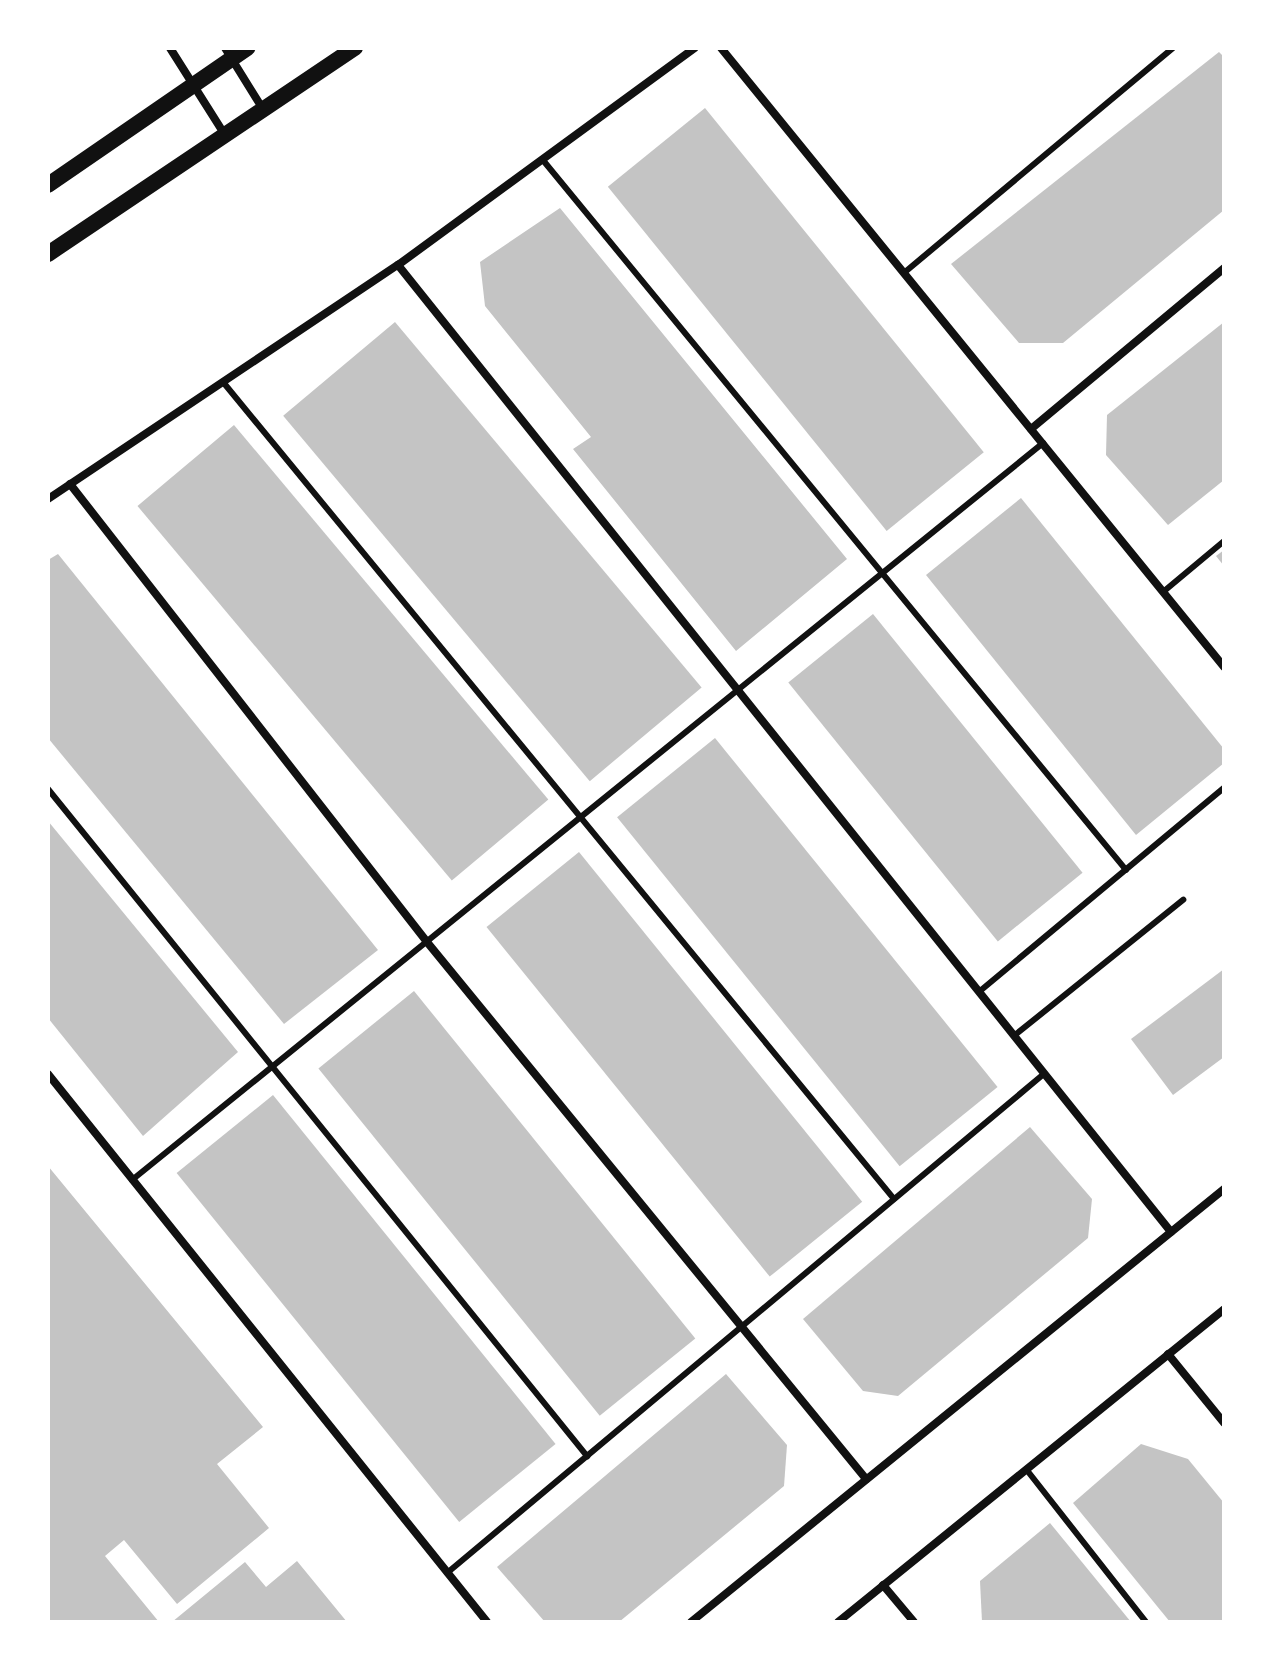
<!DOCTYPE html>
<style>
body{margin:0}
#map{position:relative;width:1272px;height:1670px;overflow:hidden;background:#fff;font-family:"Sofia Sans Condensed",sans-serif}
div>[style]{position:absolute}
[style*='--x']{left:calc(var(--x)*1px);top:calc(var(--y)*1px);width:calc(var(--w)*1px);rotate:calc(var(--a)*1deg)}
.building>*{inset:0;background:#c4c4c4;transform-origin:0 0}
.service>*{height:6px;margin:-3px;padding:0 3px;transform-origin:3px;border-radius:3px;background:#111}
.minor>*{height:8px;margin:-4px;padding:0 4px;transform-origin:4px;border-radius:4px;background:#111}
.secondary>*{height:16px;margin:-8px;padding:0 8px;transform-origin:8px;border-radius:8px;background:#111}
span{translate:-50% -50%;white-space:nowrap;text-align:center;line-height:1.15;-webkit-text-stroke:7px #fff;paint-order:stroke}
.frame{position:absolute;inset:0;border:50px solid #fff;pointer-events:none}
</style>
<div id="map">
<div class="building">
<div style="clip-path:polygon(1219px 52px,1224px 57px,1224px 210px,1063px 343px,1019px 343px,951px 264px)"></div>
<div style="left:705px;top:108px;width:443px;height:125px;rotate:51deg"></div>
<div style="clip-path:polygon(560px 208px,847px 559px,736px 651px,573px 449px,591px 437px,485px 306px,480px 262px)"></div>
<div style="left:395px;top:322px;width:477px;height:146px;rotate:50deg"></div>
<div style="clip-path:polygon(1224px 322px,1224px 480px,1168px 525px,1106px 455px,1107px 415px)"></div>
<div style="left:234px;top:425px;width:489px;height:126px;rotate:50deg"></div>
<div style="clip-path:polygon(1021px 498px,1224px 749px,1224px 763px,1136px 835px,926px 575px)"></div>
<div style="clip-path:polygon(1224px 550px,1224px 566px,1216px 556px)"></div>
<div style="clip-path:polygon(58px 554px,378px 950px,284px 1024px,48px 738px,48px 560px)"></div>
<div style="left:873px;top:614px;width:333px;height:109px;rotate:51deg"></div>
<div style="left:715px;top:738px;width:449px;height:126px;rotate:51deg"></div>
<div style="clip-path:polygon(48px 821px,238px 1052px,143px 1136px,48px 1018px)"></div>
<div style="left:579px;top:852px;width:450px;height:119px;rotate:51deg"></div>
<div style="clip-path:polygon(1224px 969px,1224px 1057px,1173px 1095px,1131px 1039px)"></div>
<div style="left:414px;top:991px;width:447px;height:123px;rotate:51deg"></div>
<div style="left:273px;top:1095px;width:449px;height:124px;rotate:51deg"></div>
<div style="clip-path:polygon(1030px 1127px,1092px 1199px,1088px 1238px,898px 1396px,863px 1391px,803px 1319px)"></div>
<div style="clip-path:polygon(48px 1166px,263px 1427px,217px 1464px,269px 1528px,177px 1604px,124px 1540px,105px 1556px,159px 1622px,48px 1622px)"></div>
<div style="clip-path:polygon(726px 1374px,787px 1445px,784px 1486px,619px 1622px,545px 1622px,497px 1567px)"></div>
<div style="clip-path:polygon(1141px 1444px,1188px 1459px,1224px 1503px,1224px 1622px,1170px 1622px,1073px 1503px)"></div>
<div style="clip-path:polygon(1050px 1523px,1131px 1622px,982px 1622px,980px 1581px)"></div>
<div style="clip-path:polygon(297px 1561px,347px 1622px,172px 1622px,245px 1562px,266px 1587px)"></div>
</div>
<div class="service">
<div style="--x:542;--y:159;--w:920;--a:50.6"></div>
<div style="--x:905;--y:272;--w:349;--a:-39.9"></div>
<div style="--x:223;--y:382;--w:1057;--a:50.6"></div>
<div style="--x:1163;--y:592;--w:80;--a:-39.9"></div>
<div style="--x:48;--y:789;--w:858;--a:51.06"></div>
<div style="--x:980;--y:991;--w:317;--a:-39.8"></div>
<div style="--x:1015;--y:1035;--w:216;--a:-38.8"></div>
<div style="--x:132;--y:1180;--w:1172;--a:-38.97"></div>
<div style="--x:1026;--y:1469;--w:194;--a:51.9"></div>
<div style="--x:447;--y:1573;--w:779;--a:-39.9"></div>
</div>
<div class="minor">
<div style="--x:170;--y:48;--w:103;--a:57.7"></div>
<div style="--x:225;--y:48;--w:74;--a:58.2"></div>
<div style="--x:721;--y:48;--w:798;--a:50.9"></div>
<div style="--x:398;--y:265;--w:1238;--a:51.36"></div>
<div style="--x:1031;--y:429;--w:251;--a:-39.8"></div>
<div style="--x:70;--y:484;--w:581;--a:52.06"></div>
<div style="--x:427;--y:942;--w:694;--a:50.73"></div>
<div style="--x:48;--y:499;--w:421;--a:-33.8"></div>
<div style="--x:398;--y:265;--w:368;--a:-36.2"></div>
<div style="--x:48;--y:1074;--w:702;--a:51.3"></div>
<div style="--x:1168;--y:1354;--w:89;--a:50.9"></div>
<div style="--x:883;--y:1585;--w:48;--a:50"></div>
<div style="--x:691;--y:1622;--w:687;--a:-39.09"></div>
<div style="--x:838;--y:1622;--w:497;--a:-39"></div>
</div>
<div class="secondary">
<div style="--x:48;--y:185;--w:242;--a:-34.5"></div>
<div style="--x:48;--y:254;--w:370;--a:-33.9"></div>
</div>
<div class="frame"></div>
</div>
